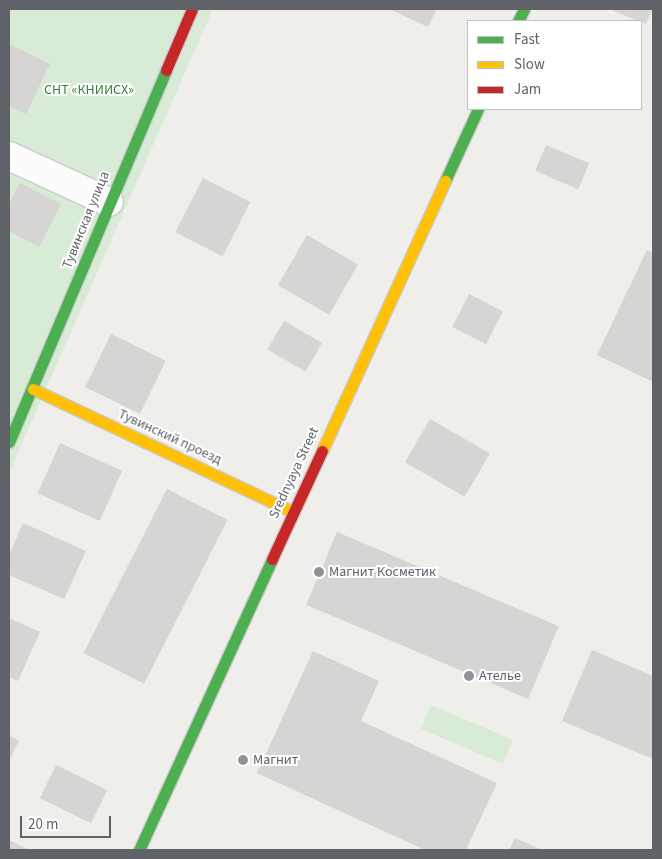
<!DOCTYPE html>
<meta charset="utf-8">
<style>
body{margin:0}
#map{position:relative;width:662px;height:859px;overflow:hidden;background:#efeeea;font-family:"Source Sans 3",sans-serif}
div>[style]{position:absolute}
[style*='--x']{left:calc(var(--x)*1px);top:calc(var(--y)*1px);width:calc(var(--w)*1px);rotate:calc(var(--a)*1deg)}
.green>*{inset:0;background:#d8ebd6;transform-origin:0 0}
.building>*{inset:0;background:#d6d5d3;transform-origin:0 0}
.roads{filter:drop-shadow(1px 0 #cbcccc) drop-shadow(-1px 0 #cbcccc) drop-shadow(0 1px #cbcccc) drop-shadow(0 -1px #cbcccc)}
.street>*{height:28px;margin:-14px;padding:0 14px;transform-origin:14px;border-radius:14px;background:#fdfcfc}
.fast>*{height:11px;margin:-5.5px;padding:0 5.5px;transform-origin:5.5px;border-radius:5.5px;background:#4caf50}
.slow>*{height:11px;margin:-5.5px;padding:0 5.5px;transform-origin:5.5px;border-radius:5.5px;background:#ffc107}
.jam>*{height:11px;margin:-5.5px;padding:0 5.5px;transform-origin:5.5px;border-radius:5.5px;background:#c62828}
.dots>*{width:14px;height:14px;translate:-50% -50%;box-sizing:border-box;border:2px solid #fff;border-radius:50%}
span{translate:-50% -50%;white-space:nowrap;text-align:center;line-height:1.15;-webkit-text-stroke:4px #fff;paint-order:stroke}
.park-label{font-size:14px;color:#348238}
.street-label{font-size:14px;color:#5f6368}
.poi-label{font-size:14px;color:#5f6368}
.left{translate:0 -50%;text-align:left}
.frame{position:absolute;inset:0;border:10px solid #5f6368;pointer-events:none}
.legend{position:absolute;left:467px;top:20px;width:175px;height:90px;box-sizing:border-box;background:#fff;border:1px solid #bfc1c3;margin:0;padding:6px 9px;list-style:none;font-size:15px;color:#5f6368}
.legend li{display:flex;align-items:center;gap:10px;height:25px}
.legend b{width:25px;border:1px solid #bfc1c3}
.scale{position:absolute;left:20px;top:816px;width:91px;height:22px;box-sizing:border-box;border:2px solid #5f6368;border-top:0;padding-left:6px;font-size:15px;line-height:18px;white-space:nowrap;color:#5f6368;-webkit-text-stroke:4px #fff;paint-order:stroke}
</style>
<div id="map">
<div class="green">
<div style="clip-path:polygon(9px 9px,213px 9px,9px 473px)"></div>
<div style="left:431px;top:705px;width:89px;height:26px;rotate:23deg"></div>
</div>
<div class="building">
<div style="clip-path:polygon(389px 9px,437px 9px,428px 27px)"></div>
<div style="clip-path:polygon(609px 9px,652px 9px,646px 24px)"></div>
<div style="clip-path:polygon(9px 44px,50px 64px,26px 114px,9px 106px)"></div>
<div style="left:546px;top:145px;width:47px;height:28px;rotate:23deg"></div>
<div style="left:203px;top:178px;width:53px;height:61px;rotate:27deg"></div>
<div style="clip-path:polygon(20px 183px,61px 204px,39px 247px,9px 231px,9px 204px)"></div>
<div style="left:307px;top:235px;width:59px;height:58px;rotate:30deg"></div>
<div style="clip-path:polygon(647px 250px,653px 253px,653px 382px,597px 355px)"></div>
<div style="left:469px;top:294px;width:38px;height:37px;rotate:27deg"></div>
<div style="left:284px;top:321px;width:44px;height:33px;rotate:30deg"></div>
<div style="left:111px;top:334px;width:61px;height:59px;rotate:26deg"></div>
<div style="left:430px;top:419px;width:69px;height:50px;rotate:30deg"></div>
<div style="left:60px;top:443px;width:68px;height:55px;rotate:24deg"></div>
<div style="left:167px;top:489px;width:68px;height:184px;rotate:27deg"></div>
<div style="clip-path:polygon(23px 523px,86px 551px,64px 599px,9px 575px,9px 555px)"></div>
<div style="left:337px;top:532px;width:241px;height:79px;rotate:23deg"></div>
<div style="clip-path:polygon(9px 618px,40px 632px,18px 681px,9px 677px)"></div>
<div style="clip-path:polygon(592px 650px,653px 676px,653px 759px,562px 721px)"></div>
<div style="clip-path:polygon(313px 651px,379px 681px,361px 721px,497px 783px,466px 850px,425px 850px,257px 773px)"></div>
<div style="clip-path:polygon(9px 735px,19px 741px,9px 761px)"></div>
<div style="left:56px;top:765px;width:57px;height:37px;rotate:26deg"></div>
<div style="clip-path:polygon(515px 838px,542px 850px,509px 850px)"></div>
<div style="clip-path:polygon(9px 840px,29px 850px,9px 850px)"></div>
</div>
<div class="roads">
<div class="street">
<div style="--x:9;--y:156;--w:110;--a:24.7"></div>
</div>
<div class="fast">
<div style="--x:518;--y:21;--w:13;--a:-63"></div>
<div style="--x:445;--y:181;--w:79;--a:-65.4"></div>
<div style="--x:9;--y:442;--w:404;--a:-67.1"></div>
<div style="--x:139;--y:850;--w:320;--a:-65.4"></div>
</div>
<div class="slow">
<div style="--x:33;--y:389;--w:288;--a:25.3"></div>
<div style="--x:322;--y:451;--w:297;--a:-65.5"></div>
</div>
<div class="jam">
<div style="--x:166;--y:70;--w:66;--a:-66.9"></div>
<div style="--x:272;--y:559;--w:119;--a:-65.2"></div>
</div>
</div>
<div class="dots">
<div style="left:319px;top:572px;background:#919496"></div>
<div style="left:469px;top:676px;background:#919496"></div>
<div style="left:243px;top:760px;background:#919496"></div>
</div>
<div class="park-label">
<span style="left:89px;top:90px">СНТ «КНИИСХ»</span>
</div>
<div class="street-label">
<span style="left:86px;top:220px;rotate:-68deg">Тувинская улица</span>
<span style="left:170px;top:437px;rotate:25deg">Тувинский проезд</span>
<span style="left:294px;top:473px;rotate:-65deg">Srednyaya Street</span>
</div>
<div class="poi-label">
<span class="left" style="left:329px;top:572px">Магнит Косметик</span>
<span class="left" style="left:479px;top:676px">Ателье</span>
<span class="left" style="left:253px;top:760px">Магнит</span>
</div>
<div class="frame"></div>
<ul class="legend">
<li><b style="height:6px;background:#4caf50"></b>Fast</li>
<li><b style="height:6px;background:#ffc107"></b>Slow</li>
<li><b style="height:6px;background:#c62828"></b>Jam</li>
</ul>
<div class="scale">20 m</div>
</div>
